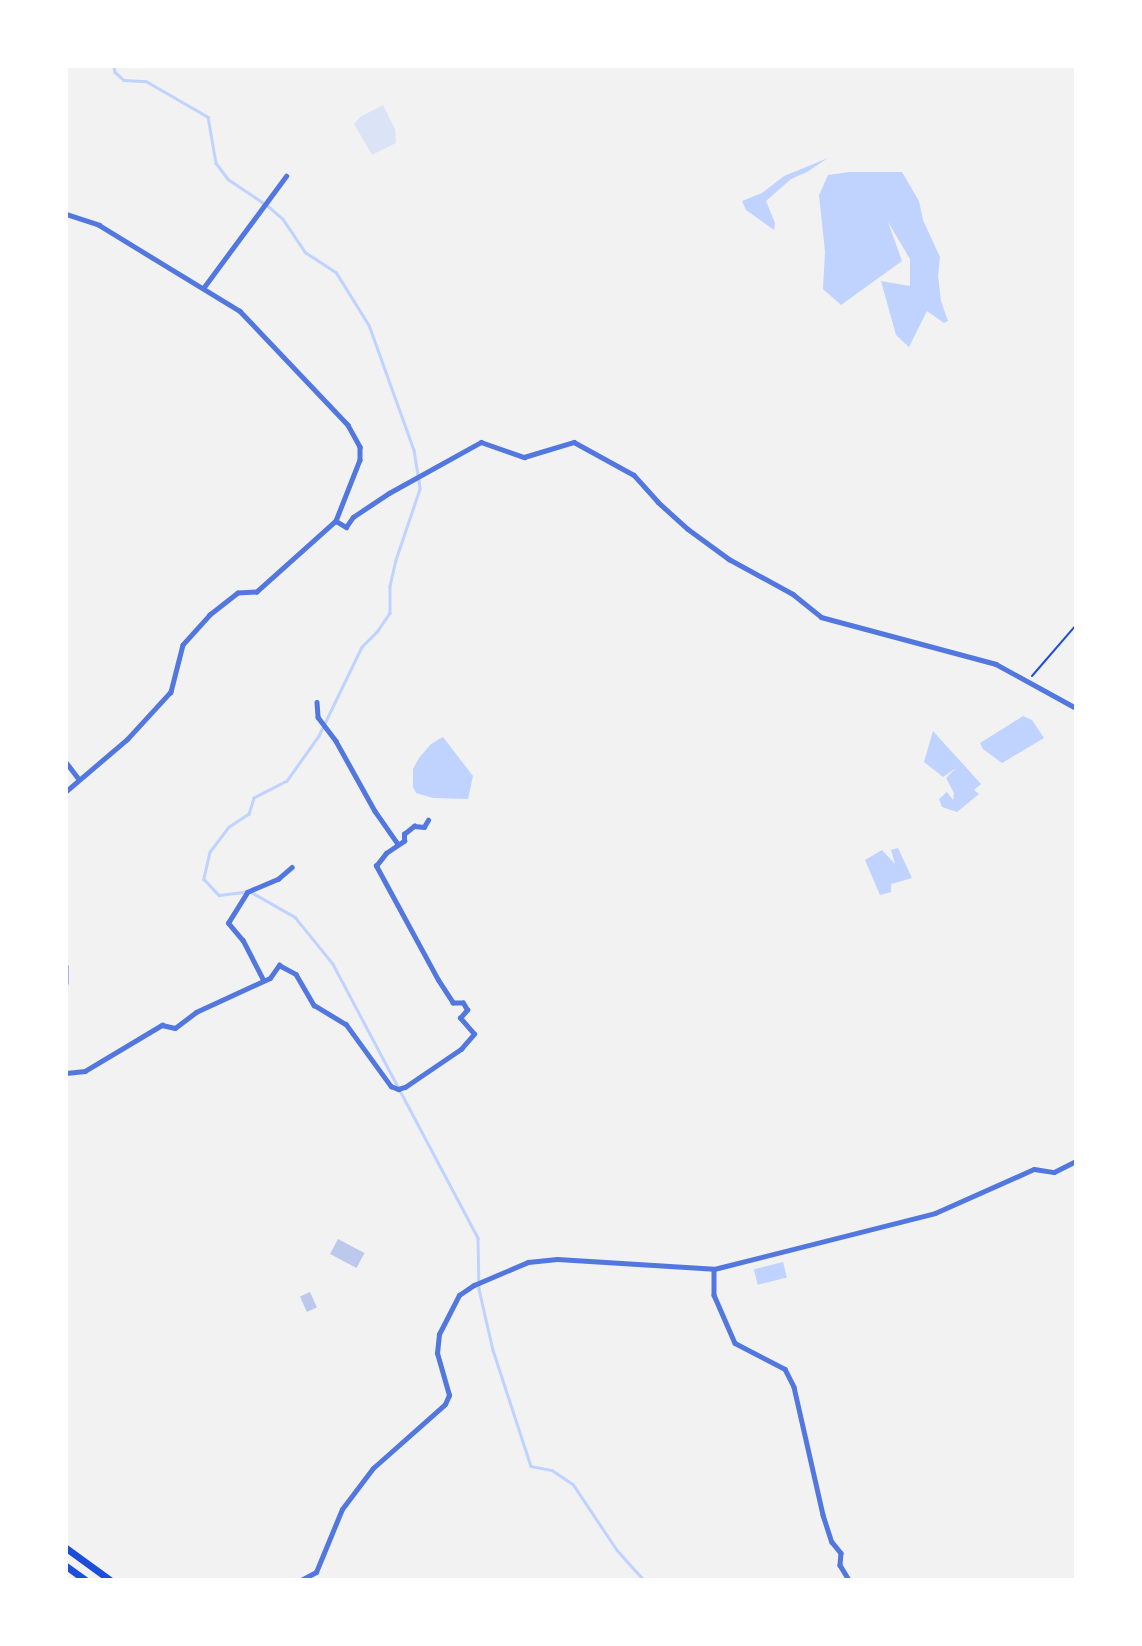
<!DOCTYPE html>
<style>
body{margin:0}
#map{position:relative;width:1142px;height:1646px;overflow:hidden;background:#f2f2f2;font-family:Commissioner,sans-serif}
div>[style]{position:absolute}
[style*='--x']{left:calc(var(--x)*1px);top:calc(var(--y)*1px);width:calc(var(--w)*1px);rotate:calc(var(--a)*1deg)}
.green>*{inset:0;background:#dbe4f7}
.water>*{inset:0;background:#bfd3fe;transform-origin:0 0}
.stream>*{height:2.5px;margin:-1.25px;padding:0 1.25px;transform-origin:1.25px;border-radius:1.25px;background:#bfd3fe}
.building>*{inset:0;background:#bdc9ec;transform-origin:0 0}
.path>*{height:2px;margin:-1px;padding:0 1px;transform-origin:1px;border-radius:1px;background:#1d4ed8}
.minor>*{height:4.5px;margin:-2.25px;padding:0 2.25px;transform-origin:2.25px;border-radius:2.25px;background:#5277de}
.tertiary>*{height:5px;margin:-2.5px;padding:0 2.5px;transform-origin:2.5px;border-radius:2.5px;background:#5277de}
.trunk>*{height:7px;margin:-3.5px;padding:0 3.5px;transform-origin:3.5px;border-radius:3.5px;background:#1d4ed8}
span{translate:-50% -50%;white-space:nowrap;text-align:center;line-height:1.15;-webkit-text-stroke:7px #fff;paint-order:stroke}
.frame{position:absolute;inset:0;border:68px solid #fff;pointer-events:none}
</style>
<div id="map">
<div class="green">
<div style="clip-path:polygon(383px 105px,395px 129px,396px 143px,372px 155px,354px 124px,360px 117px)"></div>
</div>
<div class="water">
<div style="clip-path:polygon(828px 158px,807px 172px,791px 179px,766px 201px,775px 223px,774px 230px,746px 210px,742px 201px,762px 193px,784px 176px)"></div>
<div style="clip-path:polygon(849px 172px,902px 172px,919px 201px,923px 220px,940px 257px,938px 276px,941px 301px,948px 321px,944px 323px,927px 311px,909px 347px,896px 335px,881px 281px,910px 286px,910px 259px,888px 222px,902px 261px,841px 305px,823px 289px,825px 252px,819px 195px,828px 175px)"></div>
<div style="clip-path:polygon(1023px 716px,1032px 720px,1044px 738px,1002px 763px,983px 749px,980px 743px)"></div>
<div style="clip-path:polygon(933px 731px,981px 784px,974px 790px,979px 794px,957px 812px,942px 807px,939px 799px,947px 792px,953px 800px,954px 793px,946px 778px,956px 768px,943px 777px,924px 762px)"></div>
<div style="clip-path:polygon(443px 737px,473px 776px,468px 799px,433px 798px,416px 793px,413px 787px,413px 769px,419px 758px,431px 744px)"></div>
<div style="clip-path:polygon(898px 848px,912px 878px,891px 884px,891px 892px,880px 895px,865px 860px,882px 850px,895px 864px,891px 850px)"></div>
<div style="left:783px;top:1262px;width:16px;height:30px;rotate:76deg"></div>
</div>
<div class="stream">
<div style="--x:114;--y:66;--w:6;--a:81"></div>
<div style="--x:115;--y:72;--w:12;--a:42"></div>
<div style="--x:124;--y:80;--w:22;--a:3"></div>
<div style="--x:146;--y:81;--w:72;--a:30.1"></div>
<div style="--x:208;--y:117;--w:47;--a:80.1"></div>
<div style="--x:216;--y:163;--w:20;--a:53"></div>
<div style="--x:228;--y:179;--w:48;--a:34"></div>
<div style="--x:268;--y:206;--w:20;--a:41"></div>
<div style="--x:283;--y:219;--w:40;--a:56"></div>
<div style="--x:305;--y:252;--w:37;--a:33"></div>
<div style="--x:336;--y:272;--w:62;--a:58.1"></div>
<div style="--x:369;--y:325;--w:133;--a:70.2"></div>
<div style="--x:414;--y:450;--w:39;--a:81"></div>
<div style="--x:420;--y:489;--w:75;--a:108.7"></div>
<div style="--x:396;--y:560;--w:27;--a:103"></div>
<div style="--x:390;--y:586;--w:27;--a:90"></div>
<div style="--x:390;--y:613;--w:22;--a:124"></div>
<div style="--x:378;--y:631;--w:23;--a:135"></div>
<div style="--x:362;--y:647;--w:99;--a:115.8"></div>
<div style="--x:319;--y:736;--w:55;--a:125.4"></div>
<div style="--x:287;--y:781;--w:37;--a:153"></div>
<div style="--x:254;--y:798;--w:17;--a:107"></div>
<div style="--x:249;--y:814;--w:24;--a:147"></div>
<div style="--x:229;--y:827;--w:31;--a:127"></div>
<div style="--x:210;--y:852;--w:28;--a:103"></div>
<div style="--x:204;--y:879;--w:22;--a:47"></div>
<div style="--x:219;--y:895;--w:26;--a:-7"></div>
<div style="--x:251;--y:892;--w:51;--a:29.6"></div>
<div style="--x:295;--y:917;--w:60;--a:51"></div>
<div style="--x:333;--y:964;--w:310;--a:62.1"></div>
<div style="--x:478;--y:1238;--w:51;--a:88.9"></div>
<div style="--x:479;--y:1289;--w:63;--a:77.1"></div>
<div style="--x:493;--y:1350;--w:122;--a:71.9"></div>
<div style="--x:531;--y:1466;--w:21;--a:11"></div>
<div style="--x:552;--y:1470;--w:25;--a:34"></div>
<div style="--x:573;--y:1484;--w:79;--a:56.3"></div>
<div style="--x:617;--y:1550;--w:40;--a:48"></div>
</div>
<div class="building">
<div style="left:338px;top:1239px;width:30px;height:17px;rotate:28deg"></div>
<div style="left:310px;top:1292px;width:17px;height:11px;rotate:66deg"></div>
</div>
<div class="path">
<div style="--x:1032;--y:676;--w:67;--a:-49.2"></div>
</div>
<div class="minor">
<div style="--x:66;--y:214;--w:35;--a:18"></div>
<div style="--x:99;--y:225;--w:165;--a:31.4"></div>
<div style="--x:240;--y:311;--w:157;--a:46.5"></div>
<div style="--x:348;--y:425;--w:25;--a:61"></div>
<div style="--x:360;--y:447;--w:13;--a:90"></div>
<div style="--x:360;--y:460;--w:66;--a:111.5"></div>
<div style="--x:336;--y:521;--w:106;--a:138.1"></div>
<div style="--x:257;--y:592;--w:19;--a:177"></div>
<div style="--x:238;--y:593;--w:36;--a:142"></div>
<div style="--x:210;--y:615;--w:40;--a:132"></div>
<div style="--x:183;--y:645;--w:49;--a:104.3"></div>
<div style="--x:171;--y:692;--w:64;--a:132.5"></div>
<div style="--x:128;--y:739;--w:82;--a:139.5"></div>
<div style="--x:204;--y:287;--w:138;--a:-53.5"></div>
<div style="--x:336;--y:521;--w:12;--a:31"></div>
<div style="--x:346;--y:527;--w:12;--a:-55"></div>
<div style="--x:353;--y:517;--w:43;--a:-33.7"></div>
<div style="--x:389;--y:493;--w:105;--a:-29"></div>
<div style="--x:481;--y:442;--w:46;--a:19.2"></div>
<div style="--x:524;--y:457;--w:52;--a:-16.7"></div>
<div style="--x:574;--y:442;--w:68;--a:28.8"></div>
<div style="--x:634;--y:475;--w:36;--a:48"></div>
<div style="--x:658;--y:502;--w:40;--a:42"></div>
<div style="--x:688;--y:529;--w:51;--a:36.2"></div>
<div style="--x:729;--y:559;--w:73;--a:28.7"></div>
<div style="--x:793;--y:594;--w:36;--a:39"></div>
<div style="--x:821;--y:617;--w:181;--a:15"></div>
<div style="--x:996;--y:664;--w:91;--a:28.8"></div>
<div style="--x:317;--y:702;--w:15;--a:86"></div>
<div style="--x:318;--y:717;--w:30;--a:53"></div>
<div style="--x:336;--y:741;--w:80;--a:60.9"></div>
<div style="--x:375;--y:811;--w:40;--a:55.1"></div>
<div style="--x:66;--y:762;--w:21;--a:53"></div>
<div style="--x:66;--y:966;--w:17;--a:90"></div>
<div style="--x:263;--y:980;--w:44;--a:-117.1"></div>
<div style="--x:243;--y:941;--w:23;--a:-130"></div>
<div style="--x:228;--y:923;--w:36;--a:-58"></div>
<div style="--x:247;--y:892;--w:34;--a:-23"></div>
<div style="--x:278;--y:879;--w:18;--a:-41"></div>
<div style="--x:66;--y:1073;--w:19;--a:-6"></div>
<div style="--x:85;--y:1071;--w:90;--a:-30.9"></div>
<div style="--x:162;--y:1025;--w:13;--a:13"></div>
<div style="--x:175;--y:1028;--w:26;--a:-37"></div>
<div style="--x:196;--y:1012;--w:81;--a:-24.7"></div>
<div style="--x:270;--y:978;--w:16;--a:-55"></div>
<div style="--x:279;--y:965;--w:19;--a:28"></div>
<div style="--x:296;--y:974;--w:36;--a:60"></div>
<div style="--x:314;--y:1005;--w:37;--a:31"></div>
<div style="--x:346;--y:1024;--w:77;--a:54"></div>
<div style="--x:391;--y:1086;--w:8;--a:23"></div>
<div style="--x:398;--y:1089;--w:7;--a:-16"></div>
<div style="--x:405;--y:1087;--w:68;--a:-34.2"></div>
<div style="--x:461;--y:1049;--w:20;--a:-49"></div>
<div style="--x:474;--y:1034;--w:21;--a:-131"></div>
<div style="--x:460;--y:1018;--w:11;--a:-49"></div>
<div style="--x:467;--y:1010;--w:8;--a:-120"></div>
<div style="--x:463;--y:1003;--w:10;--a:180"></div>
<div style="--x:453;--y:1003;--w:27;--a:-123"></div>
<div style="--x:438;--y:980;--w:130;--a:-118.5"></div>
<div style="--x:376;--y:866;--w:16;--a:-52"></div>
<div style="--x:386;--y:853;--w:22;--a:-34"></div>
<div style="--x:404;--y:841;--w:7;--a:-90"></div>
<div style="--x:404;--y:834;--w:13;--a:-39"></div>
<div style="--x:414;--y:826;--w:10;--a:6"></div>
<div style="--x:424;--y:827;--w:8;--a:-60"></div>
<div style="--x:714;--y:1269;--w:26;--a:90"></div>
<div style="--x:714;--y:1295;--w:52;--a:66.4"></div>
<div style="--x:735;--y:1343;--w:56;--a:27.5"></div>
<div style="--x:785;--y:1369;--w:20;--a:63"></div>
<div style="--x:794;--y:1387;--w:131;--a:77.2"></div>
<div style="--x:823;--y:1515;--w:28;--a:72"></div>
<div style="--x:832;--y:1542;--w:14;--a:51"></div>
<div style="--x:841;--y:1553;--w:12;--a:95"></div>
<div style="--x:840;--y:1565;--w:17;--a:59"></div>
</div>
<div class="tertiary">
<div style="--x:301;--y:1580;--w:17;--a:-28"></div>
<div style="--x:316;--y:1572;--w:68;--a:-67.6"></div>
<div style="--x:342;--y:1509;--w:51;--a:-52.9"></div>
<div style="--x:373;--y:1468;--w:96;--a:-41.6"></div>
<div style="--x:445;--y:1404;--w:10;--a:-66"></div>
<div style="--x:449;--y:1395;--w:44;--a:-105.9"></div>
<div style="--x:437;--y:1353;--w:19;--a:-84"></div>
<div style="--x:439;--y:1334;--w:44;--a:-62.9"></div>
<div style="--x:459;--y:1295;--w:18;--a:-34"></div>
<div style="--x:474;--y:1285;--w:59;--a:-23.1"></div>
<div style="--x:528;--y:1262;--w:29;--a:-6"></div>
<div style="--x:557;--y:1259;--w:157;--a:3.6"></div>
<div style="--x:714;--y:1269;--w:228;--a:-14.2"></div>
<div style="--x:935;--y:1213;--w:108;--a:-24"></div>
<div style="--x:1034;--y:1169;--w:20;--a:9"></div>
<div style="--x:1054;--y:1172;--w:25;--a:-27"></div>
</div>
<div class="trunk">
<div style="--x:66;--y:1548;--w:54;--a:36"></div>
<div style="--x:66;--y:1566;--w:24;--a:36"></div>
</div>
<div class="frame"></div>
</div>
